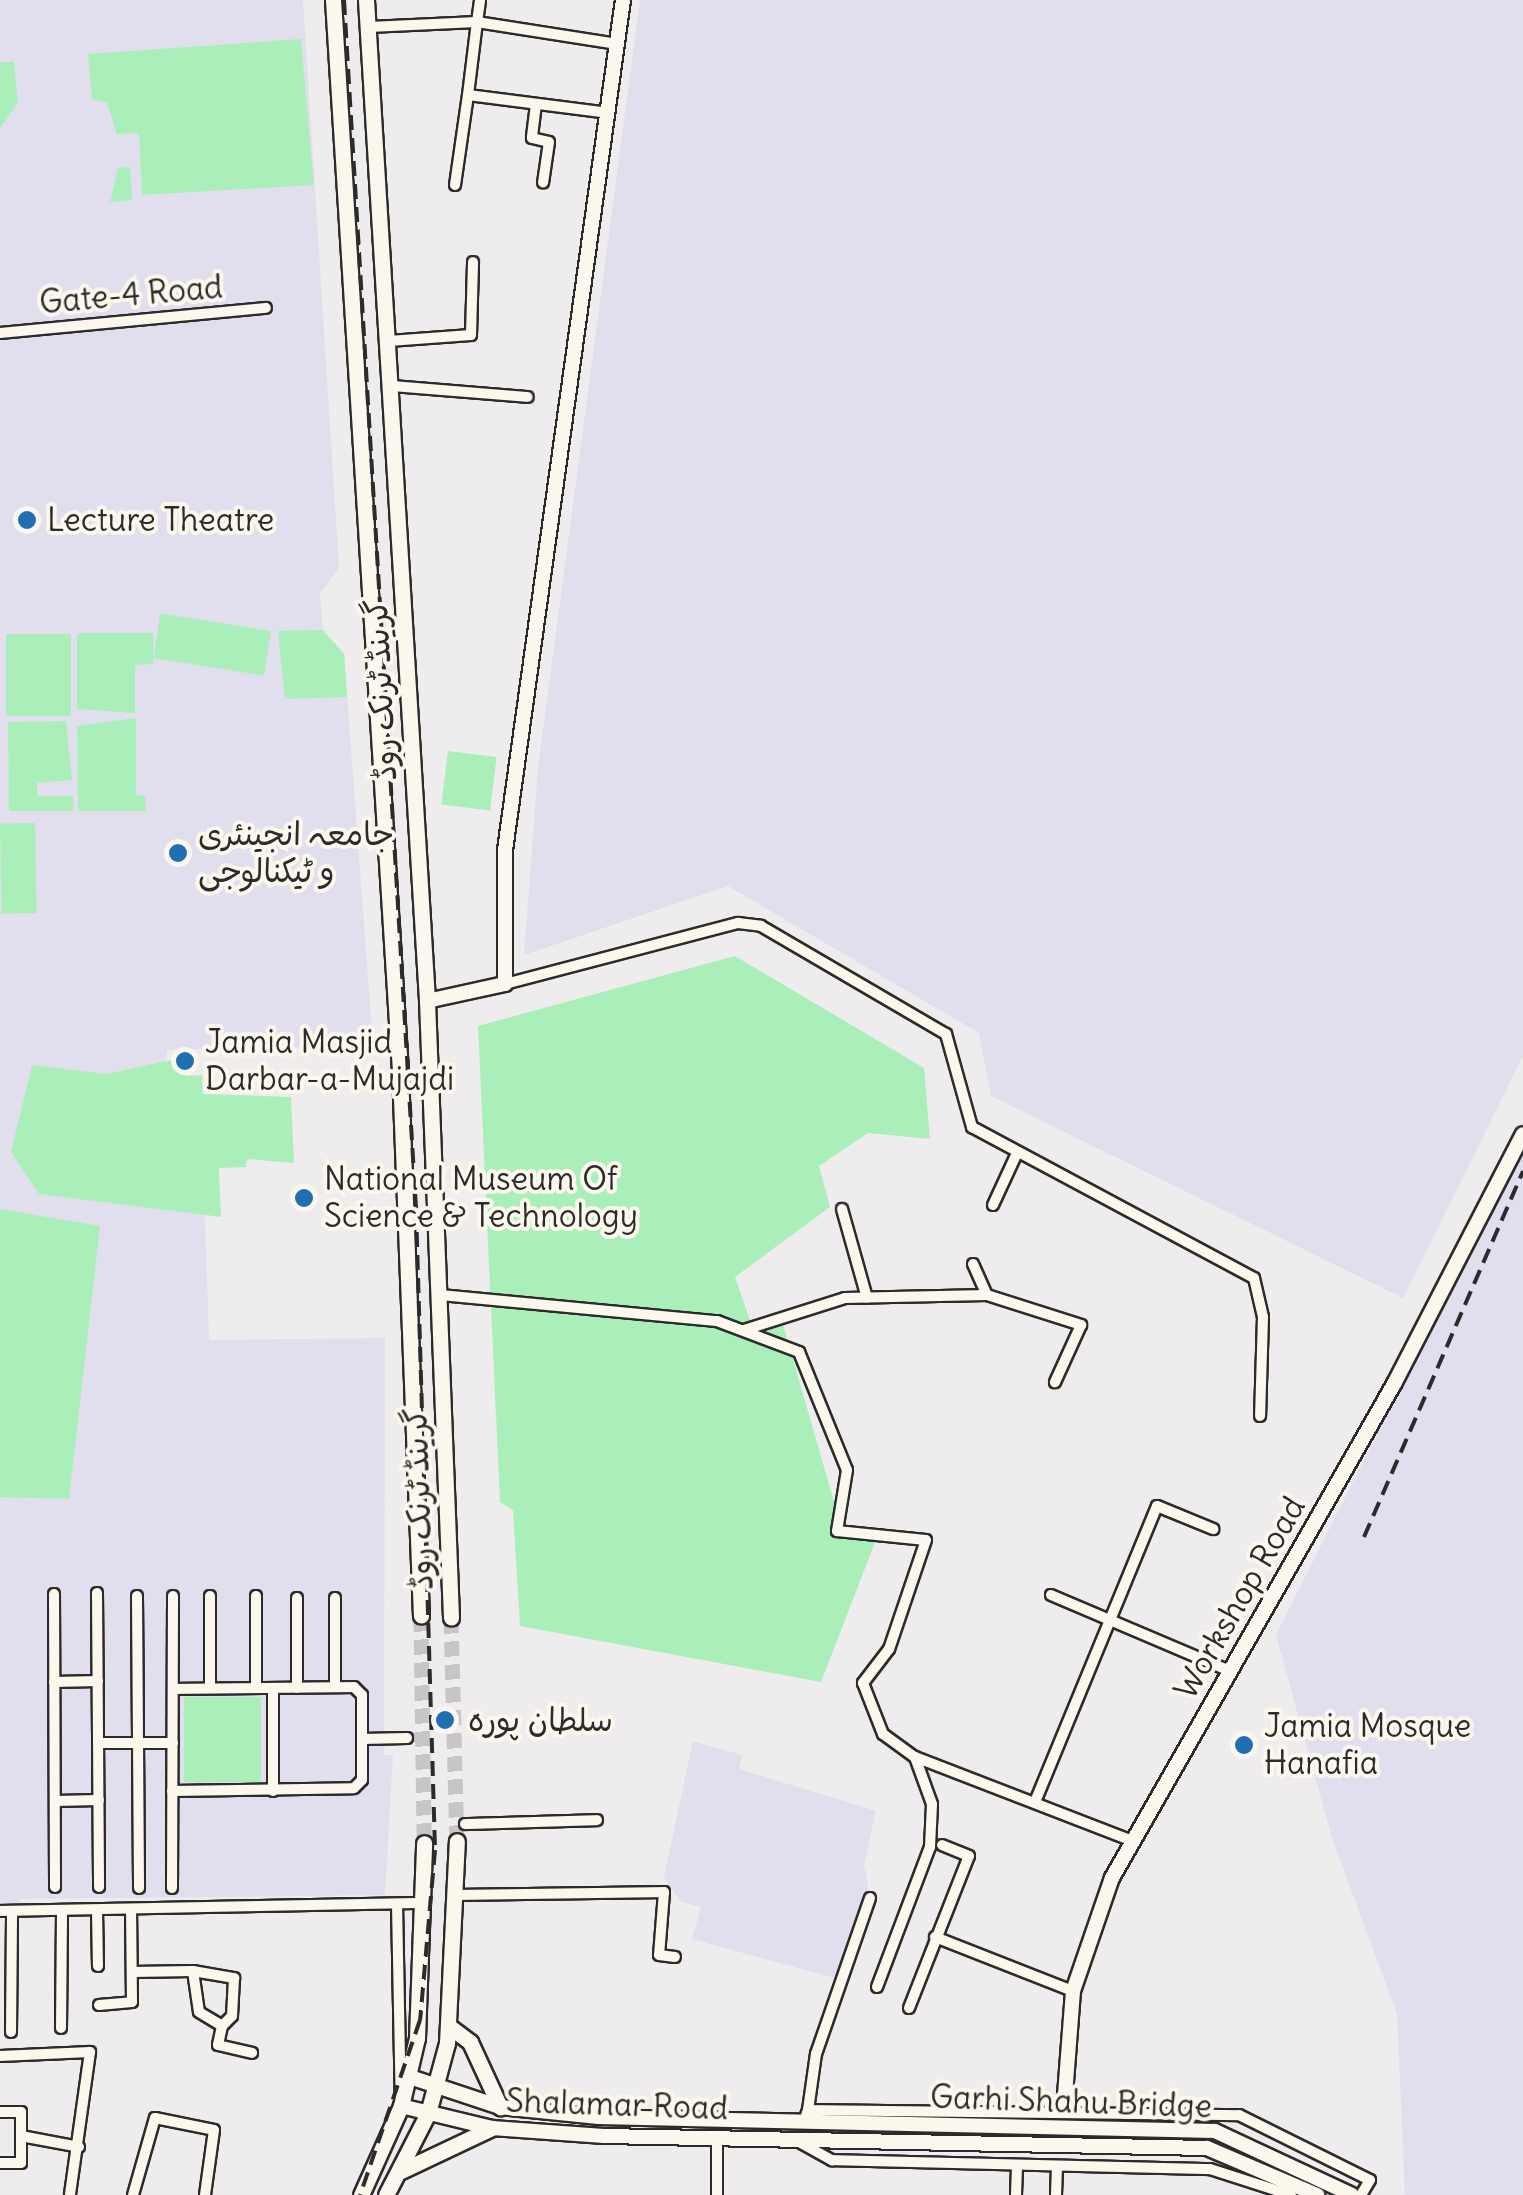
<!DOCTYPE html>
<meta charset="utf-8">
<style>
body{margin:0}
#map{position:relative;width:1523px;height:2195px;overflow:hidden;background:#efeced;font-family:Delius,"Playpen Sans Arabic",sans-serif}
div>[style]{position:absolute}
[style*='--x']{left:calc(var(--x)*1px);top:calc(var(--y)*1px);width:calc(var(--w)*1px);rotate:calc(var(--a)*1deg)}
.built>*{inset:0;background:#e1deee}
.green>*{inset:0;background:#aaefba;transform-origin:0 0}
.street-tunnel>*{height:10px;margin-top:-5px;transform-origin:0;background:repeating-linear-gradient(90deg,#c8c5c6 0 10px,transparent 0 15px)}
.primary-tunnel>*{height:15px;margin-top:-7.5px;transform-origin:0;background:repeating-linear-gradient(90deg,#c8c5c6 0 15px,transparent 0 23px)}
.roads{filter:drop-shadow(2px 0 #2b2b2b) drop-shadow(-2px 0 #2b2b2b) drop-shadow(0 2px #2b2b2b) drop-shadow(0 -2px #2b2b2b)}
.street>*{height:10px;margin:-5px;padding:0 5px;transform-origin:5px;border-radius:5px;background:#fbf7ec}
.secondary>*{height:14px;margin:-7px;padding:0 7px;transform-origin:7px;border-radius:7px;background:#fbf7ec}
.primary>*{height:15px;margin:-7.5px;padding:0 7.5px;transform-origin:7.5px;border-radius:7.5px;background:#fbf7ec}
.rail>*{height:4px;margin-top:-2px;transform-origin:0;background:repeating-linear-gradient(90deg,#2b2b2b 0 15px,transparent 0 23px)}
.dots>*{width:28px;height:28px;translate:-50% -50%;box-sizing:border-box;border:5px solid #fbf7ec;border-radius:50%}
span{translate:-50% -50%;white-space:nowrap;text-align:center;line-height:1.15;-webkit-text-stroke:8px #fbf7ec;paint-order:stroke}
.street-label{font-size:32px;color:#2b2b2b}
.poi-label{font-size:32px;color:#2b2b2b}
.left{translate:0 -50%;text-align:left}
</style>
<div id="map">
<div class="built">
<div style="clip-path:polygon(0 0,303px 0,339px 568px,320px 594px,323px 632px,344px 654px,373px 1045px,167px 1050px,166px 1069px,201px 1099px,209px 1340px,385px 1338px,384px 1755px,393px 1755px,385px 1895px,20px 1899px,19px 1907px,0 1907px)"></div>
<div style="clip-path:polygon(640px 0,1523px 0,1523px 1056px,1403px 1298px,991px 1096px,979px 1033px,728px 886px,524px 955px,538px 768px)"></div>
<div style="clip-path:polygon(1523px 1143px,1523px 2195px,1405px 2195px,1397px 2014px,1332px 1838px,1276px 1635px)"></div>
<div style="clip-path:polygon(693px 1741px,742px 1755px,739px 1769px,876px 1811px,864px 1865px,870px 1898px,842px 1980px,692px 1939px,701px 1907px,681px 1902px,664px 1877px)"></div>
</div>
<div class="green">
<div style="clip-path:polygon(301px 39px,314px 185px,142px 195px,139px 133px,117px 134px,107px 103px,92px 99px,88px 54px)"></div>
<div style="clip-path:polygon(0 62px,14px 62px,18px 103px,0 128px)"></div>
<div style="clip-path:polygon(130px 167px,132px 200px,110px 202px,118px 168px)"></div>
<div style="clip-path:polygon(323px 630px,344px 654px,347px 697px,285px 699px,278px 631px)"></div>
<div style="left:271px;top:631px;width:45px;height:112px;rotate:99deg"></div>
<div style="clip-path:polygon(77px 633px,153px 633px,153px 664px,135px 665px,135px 713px,77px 709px)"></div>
<div style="left:6px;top:634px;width:65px;height:82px"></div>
<div style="clip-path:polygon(136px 718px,136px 795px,145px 796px,146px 811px,78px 811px,77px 726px)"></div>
<div style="clip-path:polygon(66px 721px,72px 780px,37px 783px,37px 796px,73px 796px,73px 811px,9px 811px,8px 722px)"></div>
<div style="left:448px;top:751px;width:49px;height:54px;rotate:7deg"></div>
<div style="left:35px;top:823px;width:90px;height:35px;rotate:89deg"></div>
<div style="clip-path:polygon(735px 956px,924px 1068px,930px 1139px,868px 1133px,819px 1166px,830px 1207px,735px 1277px,753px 1329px,782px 1321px,843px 1533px,879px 1532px,821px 1682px,520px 1626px,513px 1510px,500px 1502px,478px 1026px)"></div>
<div style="clip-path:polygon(172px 1060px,186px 1076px,202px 1075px,203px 1094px,291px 1097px,294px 1163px,247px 1159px,246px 1167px,219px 1168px,221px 1217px,39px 1194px,11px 1152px,32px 1065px,106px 1074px)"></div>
<div style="clip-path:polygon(0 1209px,100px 1226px,69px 1499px,0 1497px)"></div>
<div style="left:261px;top:1697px;width:85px;height:77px;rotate:90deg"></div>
</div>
<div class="street-tunnel">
<div style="--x:407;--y:1738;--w:16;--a:-4"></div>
</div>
<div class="primary-tunnel">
<div style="--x:421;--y:1616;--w:227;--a:89.2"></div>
<div style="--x:451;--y:1618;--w:223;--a:88.5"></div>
</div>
<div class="roads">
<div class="street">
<div style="--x:369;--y:27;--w:108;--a:-2.7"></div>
<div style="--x:477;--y:22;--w:22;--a:-82"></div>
<div style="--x:536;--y:104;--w:34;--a:97"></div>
<div style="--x:532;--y:138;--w:17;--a:13"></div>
<div style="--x:549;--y:142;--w:41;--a:98.3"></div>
<div style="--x:609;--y:113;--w:142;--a:-172.7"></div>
<div style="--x:468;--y:95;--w:74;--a:-83"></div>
<div style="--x:477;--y:22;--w:142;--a:8.9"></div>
<div style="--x:455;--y:185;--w:91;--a:-81.8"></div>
<div style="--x:0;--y:333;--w:267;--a:-5.4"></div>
<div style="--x:389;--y:341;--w:82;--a:-4.2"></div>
<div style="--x:471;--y:335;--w:73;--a:-88.4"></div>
<div style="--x:391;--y:386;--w:137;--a:4.6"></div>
<div style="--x:505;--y:984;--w:241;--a:-14.7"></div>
<div style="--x:738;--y:923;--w:23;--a:7"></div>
<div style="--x:761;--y:926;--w:214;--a:30.3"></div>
<div style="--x:946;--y:1034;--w:97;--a:74.4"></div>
<div style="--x:972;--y:1127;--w:320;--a:28.2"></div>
<div style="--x:1254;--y:1278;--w:40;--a:77"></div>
<div style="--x:1263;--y:1317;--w:99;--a:91.7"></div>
<div style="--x:993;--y:1205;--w:57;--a:-65.2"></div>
<div style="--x:842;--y:1209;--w:92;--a:74.3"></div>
<div style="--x:973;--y:1264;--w:34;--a:66"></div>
<div style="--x:440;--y:1295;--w:278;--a:5.4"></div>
<div style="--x:717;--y:1321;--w:88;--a:20.7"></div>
<div style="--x:799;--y:1352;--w:127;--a:67.9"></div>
<div style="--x:847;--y:1470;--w:62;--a:99.3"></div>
<div style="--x:837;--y:1531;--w:89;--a:5.8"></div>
<div style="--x:926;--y:1540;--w:115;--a:108.7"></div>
<div style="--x:889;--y:1649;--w:43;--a:127.4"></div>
<div style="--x:863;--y:1683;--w:55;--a:68.6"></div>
<div style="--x:883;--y:1734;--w:39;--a:36"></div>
<div style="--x:915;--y:1757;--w:230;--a:21.1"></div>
<div style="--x:744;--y:1330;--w:106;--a:-17.6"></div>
<div style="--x:845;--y:1298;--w:142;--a:-1.2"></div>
<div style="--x:987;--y:1295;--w:99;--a:17.7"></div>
<div style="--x:1081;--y:1325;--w:63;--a:114.5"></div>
<div style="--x:97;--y:1593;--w:294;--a:89.6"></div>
<div style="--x:54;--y:1594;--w:293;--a:89.8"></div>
<div style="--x:1051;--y:1595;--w:194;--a:23"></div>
<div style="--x:137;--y:1596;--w:292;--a:89.6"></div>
<div style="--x:210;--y:1596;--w:92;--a:90"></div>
<div style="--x:297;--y:1598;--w:90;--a:90"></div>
<div style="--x:335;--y:1598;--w:89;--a:90"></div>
<div style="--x:54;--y:1682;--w:44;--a:-1.3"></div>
<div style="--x:256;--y:1688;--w:92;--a:-90"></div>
<div style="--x:362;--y:1739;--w:45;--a:-1.3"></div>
<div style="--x:98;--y:1743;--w:75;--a:0"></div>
<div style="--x:172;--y:1791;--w:182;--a:-0.9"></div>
<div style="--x:354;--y:1788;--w:11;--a:-45"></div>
<div style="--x:362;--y:1780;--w:85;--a:-90"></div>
<div style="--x:362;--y:1695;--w:11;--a:-135"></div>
<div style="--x:354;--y:1687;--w:181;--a:179.4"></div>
<div style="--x:273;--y:1791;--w:103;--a:-90"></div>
<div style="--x:55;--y:1801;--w:44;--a:-1.3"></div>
<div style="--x:1035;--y:1802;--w:320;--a:-67.6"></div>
<div style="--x:1157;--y:1506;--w:61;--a:22.3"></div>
<div style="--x:465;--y:1824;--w:132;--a:-1.7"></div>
<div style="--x:172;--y:1888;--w:292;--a:-89.8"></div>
<div style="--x:459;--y:1895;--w:205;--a:-0.8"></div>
<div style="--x:664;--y:1892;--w:63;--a:94.5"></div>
<div style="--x:659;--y:1955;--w:16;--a:7"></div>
<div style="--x:397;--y:1904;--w:201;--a:88.9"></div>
<div style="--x:97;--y:1910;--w:56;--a:89"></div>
<div style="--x:0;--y:1911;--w:424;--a:-1.1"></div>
<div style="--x:935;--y:1937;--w:148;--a:21.4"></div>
<div style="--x:193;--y:1971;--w:42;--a:9.7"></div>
<div style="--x:234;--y:1978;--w:38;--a:93"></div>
<div style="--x:232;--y:2016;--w:14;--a:135"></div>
<div style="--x:132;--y:1972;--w:61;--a:-0.9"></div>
<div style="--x:193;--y:1971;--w:41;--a:81.7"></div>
<div style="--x:199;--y:2012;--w:27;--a:31"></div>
<div style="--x:222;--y:2026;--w:19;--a:102"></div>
<div style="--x:218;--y:2045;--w:35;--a:13"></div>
<div style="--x:877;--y:1987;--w:150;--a:-69.3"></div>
<div style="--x:930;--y:1847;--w:43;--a:-87.3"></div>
<div style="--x:932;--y:1804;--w:50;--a:-109.9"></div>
<div style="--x:99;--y:2005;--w:33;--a:-5"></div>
<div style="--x:132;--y:2002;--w:93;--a:-90.6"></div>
<div style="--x:909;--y:2008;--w:163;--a:-68.5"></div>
<div style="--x:969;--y:1856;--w:29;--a:-158"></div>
<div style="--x:61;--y:2028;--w:118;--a:-89.5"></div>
<div style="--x:11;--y:2032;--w:121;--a:-89.5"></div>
<div style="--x:0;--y:2056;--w:90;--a:-2.5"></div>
<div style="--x:90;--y:2052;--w:144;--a:98"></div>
<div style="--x:808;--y:2110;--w:57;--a:-81.9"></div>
<div style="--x:816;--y:2054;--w:165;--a:-70.9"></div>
<div style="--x:0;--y:2112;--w:21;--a:0"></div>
<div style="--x:21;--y:2112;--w:51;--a:90"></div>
<div style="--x:21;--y:2163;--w:21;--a:180"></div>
<div style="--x:804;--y:2121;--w:12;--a:-70"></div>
<div style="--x:808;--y:2110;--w:431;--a:0.7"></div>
<div style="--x:1239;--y:2115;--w:146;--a:26.4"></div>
<div style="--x:1370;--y:2180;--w:17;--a:121"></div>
<div style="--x:21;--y:2136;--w:59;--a:10.7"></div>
<div style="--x:799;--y:2142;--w:38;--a:29"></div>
<div style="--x:832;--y:2160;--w:378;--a:1.4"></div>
<div style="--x:1210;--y:2169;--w:85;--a:17.8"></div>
<div style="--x:133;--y:2195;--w:80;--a:-74.1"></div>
<div style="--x:155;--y:2118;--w:60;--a:11.5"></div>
<div style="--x:214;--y:2130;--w:66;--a:97.9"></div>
<div style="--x:717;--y:2195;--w:59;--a:-90"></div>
<div style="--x:1016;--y:2195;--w:28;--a:-88"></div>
<div style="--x:1056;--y:2195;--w:26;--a:-88"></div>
</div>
<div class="secondary">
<div style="--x:427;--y:1001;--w:80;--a:-12.3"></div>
<div style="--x:505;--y:984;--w:134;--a:-90"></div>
<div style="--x:505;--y:850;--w:858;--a:-82.1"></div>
<div style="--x:410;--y:2077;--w:95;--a:18.4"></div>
<div style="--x:500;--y:2107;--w:99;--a:5.8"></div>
<div style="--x:598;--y:2117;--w:617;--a:1.3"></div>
<div style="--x:1215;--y:2131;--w:151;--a:25"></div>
<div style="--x:401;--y:2106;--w:94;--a:13.6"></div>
<div style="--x:492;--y:2128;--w:112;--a:4.1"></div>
<div style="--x:604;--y:2136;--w:603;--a:1.14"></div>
<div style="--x:1207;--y:2148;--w:120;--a:23.1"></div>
<div style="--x:1064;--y:2108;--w:117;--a:-85.6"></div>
<div style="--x:1073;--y:1991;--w:120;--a:-71"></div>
<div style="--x:1112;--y:1878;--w:569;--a:-60.28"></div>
<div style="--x:1394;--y:1384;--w:281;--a:-62.7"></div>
</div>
<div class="primary">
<div style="--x:333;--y:0;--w:1074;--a:86.42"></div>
<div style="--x:400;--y:1072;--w:544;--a:87.79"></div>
<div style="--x:366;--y:0;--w:1003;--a:86.51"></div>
<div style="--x:427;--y:1001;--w:617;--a:87.77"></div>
<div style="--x:450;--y:2027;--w:25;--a:37"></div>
<div style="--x:470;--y:2042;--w:72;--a:65.2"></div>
<div style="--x:401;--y:2171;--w:101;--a:-25.3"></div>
<div style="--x:361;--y:2195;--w:98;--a:-65.8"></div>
<div style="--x:401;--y:2106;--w:70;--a:-76.8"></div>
<div style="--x:417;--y:2038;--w:195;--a:-87.9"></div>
<div style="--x:386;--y:2195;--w:92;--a:-62.9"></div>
<div style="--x:428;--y:2113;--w:73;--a:-74.8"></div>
<div style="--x:447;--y:2043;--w:202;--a:-87.2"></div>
</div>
</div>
<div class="rail">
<div style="--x:344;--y:0;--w:1211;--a:86.59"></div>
<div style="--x:416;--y:1209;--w:641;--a:88.3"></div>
<div style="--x:435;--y:1850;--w:171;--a:95"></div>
<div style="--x:420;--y:2020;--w:185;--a:108.9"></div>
<div style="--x:1364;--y:1537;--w:399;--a:-66.5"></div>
</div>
<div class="dots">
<div style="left:27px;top:520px;background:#1f6fb2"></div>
<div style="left:178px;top:853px;background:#1f6fb2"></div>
<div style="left:185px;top:1061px;background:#1f6fb2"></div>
<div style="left:304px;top:1198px;background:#1f6fb2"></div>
<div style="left:445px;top:1720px;background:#1f6fb2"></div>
<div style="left:1244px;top:1745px;background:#1f6fb2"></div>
</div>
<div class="street-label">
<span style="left:131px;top:295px;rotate:-5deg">Gate-4 Road</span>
<span style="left:381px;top:690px;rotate:-93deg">گرینڈ ٹرنک روڈ</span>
<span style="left:419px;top:1499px;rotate:-92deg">گرینڈ ٹرنک روڈ</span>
<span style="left:1240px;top:1598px;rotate:-60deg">Workshop Road</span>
<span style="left:1071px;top:2102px;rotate:2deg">Garhi Shahu Bridge</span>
<span style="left:617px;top:2105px;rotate:2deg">Shalamar Road</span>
</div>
<div class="poi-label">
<span class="left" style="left:47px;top:520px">Lecture Theatre</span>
<span class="left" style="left:198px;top:853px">جامعہ انجینئری<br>و ٹیکنالوجی</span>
<span class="left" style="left:205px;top:1061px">Jamia Masjid<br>Darbar-a-Mujajdi</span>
<span class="left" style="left:324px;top:1198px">National Museum Of<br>Science &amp; Technology</span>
<span class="left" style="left:468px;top:1720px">سلطان پورہ</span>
<span class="left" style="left:1264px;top:1745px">Jamia Mosque<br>Hanafia</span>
</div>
</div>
